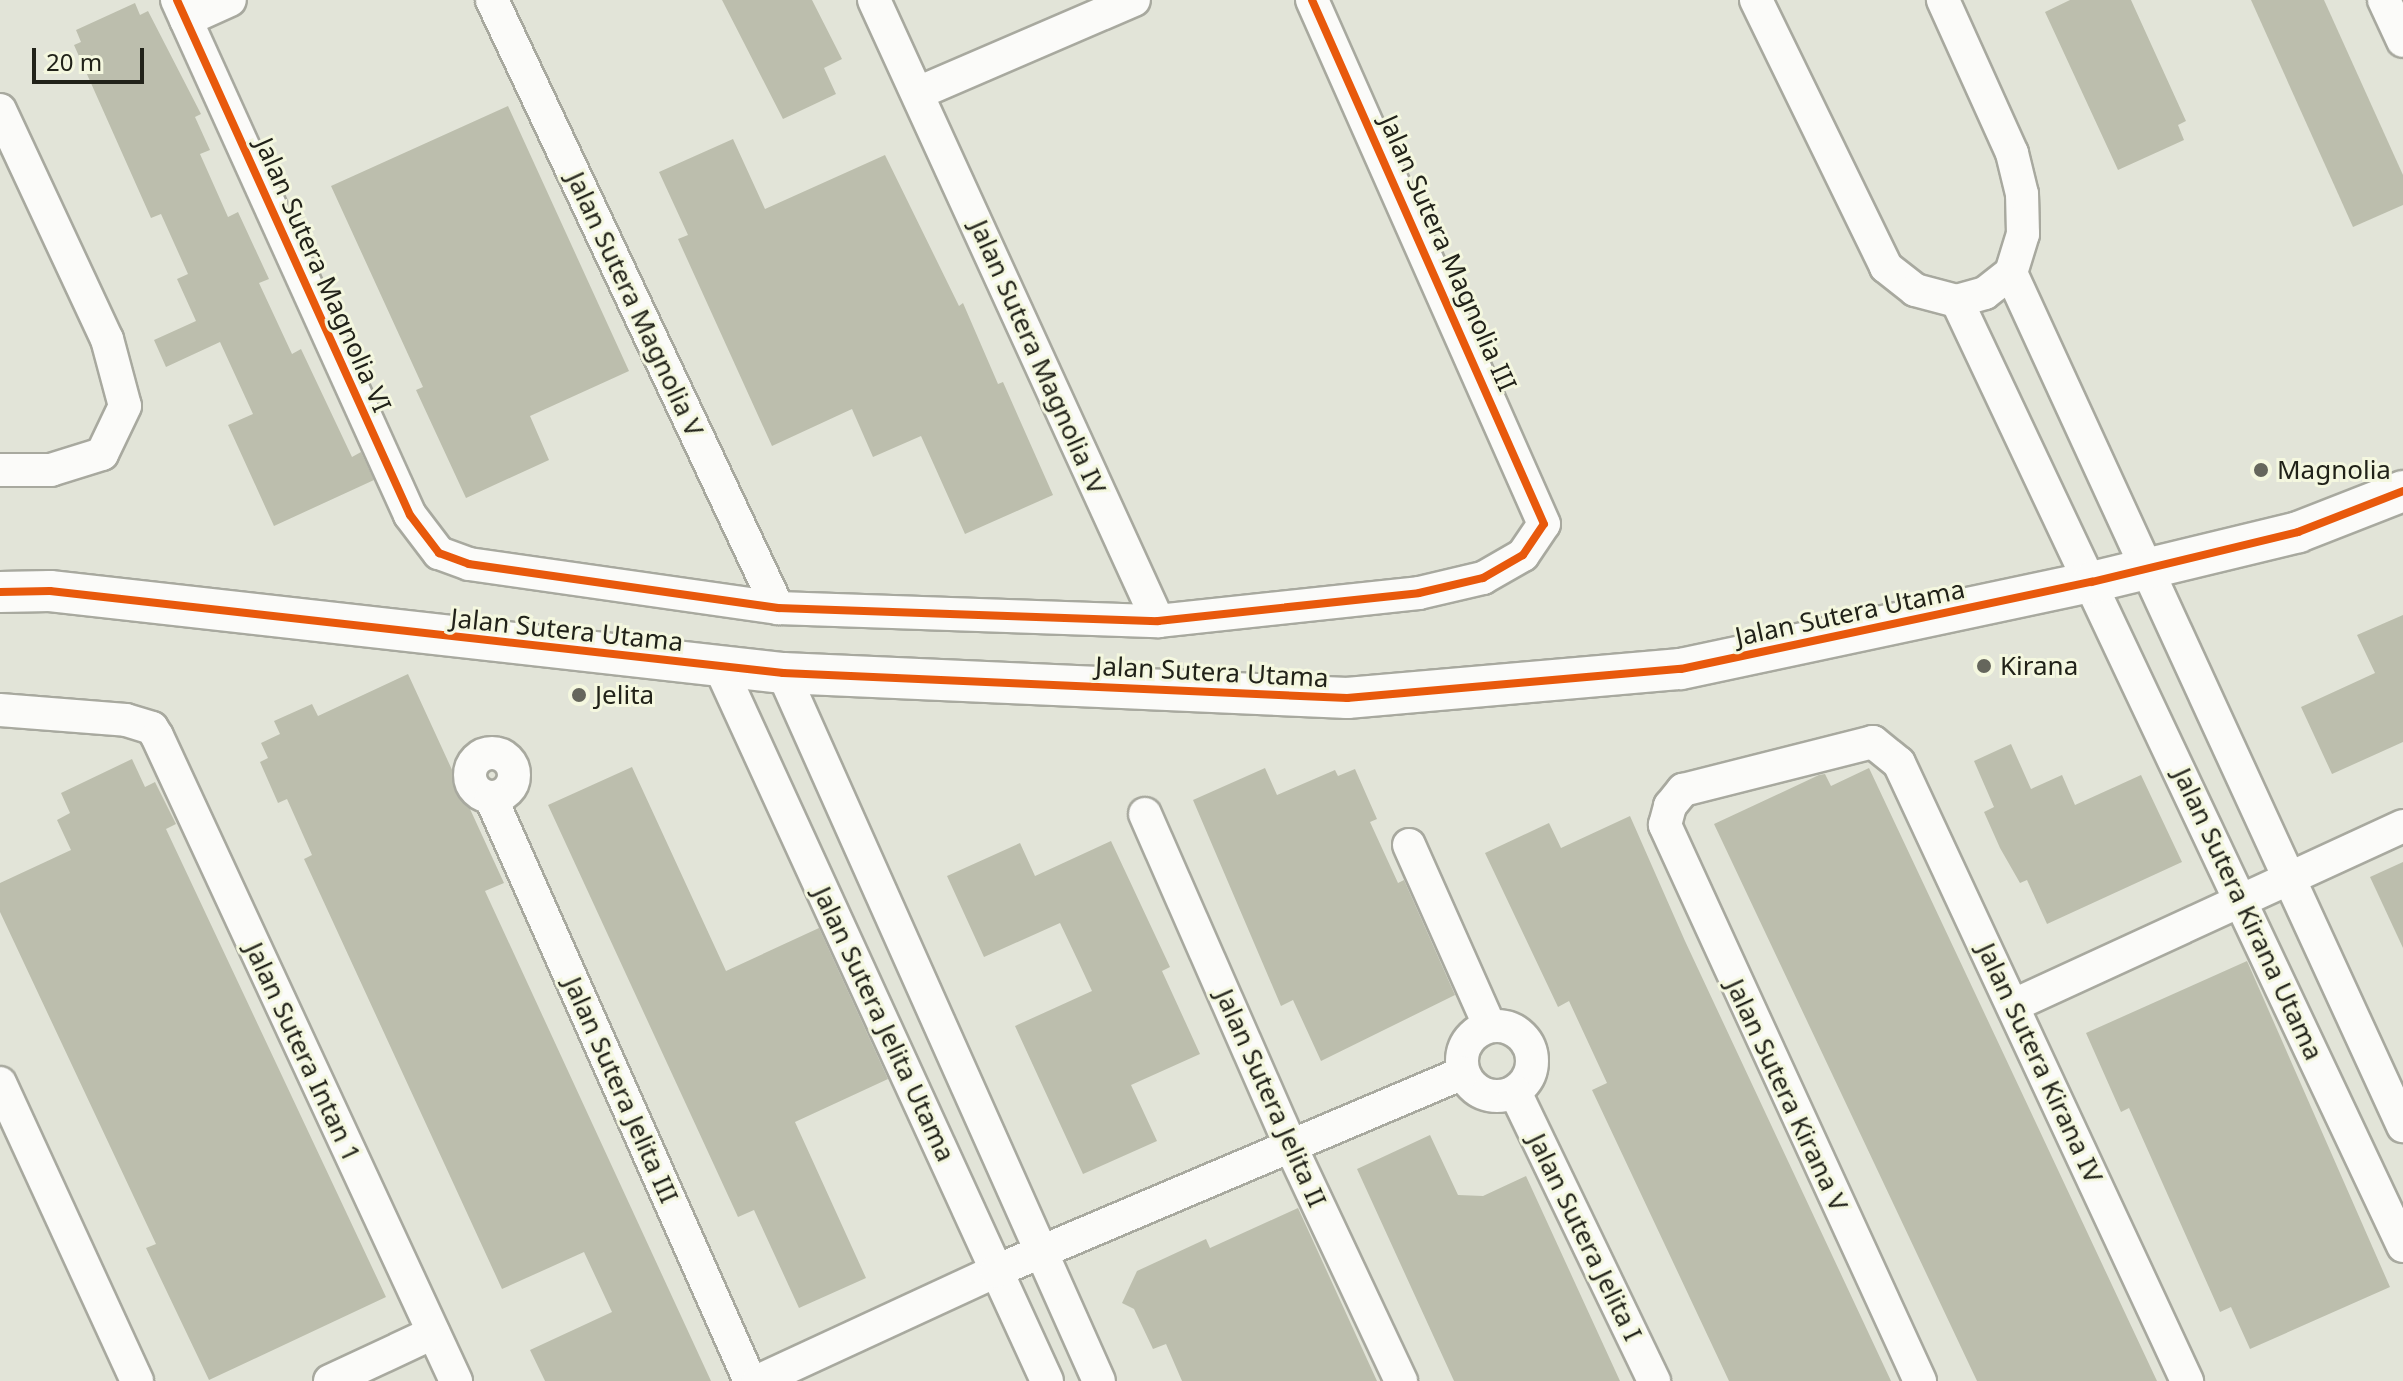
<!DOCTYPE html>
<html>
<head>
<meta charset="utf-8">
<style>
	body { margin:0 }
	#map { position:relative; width:2403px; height:1381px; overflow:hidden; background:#e2e4d8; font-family:"Noto Sans",sans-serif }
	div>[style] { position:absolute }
	.building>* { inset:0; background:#bcbead }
	.roads { filter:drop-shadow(2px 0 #a8a99f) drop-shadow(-2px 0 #a8a99f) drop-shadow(0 2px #a8a99f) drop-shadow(0 -2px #a8a99f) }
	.minor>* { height:32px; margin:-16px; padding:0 16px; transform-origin:16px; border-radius:16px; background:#fbfbf9 }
	.minor>.ring { margin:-16px; padding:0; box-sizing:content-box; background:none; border:32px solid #fbfbf9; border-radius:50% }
	.tertiary>* { height:40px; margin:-20px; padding:0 20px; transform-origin:20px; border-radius:20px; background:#fbfbf9 }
	.cycleway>* { height:8px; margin:-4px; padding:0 4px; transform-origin:4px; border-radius:4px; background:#e8590c }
	.dots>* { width:22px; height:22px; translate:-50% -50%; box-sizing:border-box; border:4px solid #f4f7df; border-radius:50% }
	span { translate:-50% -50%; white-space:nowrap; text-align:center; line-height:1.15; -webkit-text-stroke:6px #f4f7df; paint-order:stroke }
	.street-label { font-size:26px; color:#212219 }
	.poi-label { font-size:26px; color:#212219 }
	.left { translate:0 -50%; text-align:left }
	.scale { position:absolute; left:32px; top:48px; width:112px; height:36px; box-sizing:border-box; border:4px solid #212219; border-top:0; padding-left:10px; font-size:24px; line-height:28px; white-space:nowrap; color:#212219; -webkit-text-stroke:6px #f4f7df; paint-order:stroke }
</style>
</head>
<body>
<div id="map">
	<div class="building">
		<div style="clip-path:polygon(722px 0,812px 0,842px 59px,824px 68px,836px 94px,783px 119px)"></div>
		<div style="clip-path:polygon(2070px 0,2131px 0,2186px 121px,2178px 125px,2184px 140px,2118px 170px,2045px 12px)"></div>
		<div style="clip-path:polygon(2251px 0,2324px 0,2403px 175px,2403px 205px,2353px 227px)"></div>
		<div style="clip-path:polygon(135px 3px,140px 15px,148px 11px,201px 114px,195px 117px,210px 150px,200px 154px,228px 217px,238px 212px,269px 279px,259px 283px,292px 354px,301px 349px,352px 457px,361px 452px,374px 480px,274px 526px,228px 425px,253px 414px,220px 342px,166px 367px,154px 340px,196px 321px,177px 279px,188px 274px,161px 214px,151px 218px,74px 45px,81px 42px,76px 30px)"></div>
		<div style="clip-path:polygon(508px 106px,629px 371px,530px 416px,549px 460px,466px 498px,416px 390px,423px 387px,331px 186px)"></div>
		<div style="clip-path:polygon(733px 139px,765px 209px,885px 155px,959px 306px,963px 303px,998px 384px,1003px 382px,1053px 495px,965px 534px,921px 436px,873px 457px,852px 409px,772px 446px,678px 239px,688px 235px,659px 172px)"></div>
		<div style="clip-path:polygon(2403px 615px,2403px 742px,2332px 774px,2301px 707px,2375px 673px,2357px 635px)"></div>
		<div style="clip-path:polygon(408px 674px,504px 883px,485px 891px,711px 1381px,545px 1381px,530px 1350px,612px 1312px,584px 1252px,502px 1289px,304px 859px,312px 855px,287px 799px,278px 803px,260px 762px,268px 758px,261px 743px,280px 734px,274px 721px,312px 704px,318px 716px)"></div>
		<div style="clip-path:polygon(2011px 744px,2031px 789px,2062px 775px,2075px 805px,2141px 775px,2182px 862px,2047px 924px,2027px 880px,2020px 883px,2000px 848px,1984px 812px,1994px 807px,1974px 761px)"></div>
		<div style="clip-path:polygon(132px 759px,145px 787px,155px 782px,176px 824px,166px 829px,386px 1297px,209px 1380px,146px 1248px,156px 1244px,0 912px,0 883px,71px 850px,57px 820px,70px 813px,61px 793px)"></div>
		<div style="clip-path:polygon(632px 767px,726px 971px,819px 928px,888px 1079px,795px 1122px,866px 1278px,799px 1308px,754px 1210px,738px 1217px,548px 805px)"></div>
		<div style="clip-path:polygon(1265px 768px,1277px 795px,1335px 770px,1338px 776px,1355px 769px,1377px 819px,1370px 822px,1398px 883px,1404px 880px,1455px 995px,1321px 1061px,1293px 1000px,1281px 1006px,1193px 800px)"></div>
		<div style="clip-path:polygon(1869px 768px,1974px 991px,2157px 1381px,1977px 1381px,1714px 824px,1819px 775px,1825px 774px,1831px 786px)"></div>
		<div style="clip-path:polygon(1630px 816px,1685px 941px,1891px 1381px,1729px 1381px,1592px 1090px,1607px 1083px,1569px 1001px,1558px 1007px,1485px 853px,1549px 823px,1561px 848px)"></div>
		<div style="clip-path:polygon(1111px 841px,1170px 967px,1162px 971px,1200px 1054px,1131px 1085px,1157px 1141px,1083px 1174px,1015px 1026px,1092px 991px,1079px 963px,1060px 923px,984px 957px,947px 876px,1020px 843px,1035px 876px)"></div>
		<div style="clip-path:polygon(2403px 862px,2403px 948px,2370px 877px)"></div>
		<div style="clip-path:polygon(2247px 961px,2390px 1287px,2250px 1349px,2231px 1307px,2220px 1312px,2129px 1108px,2121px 1112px,2086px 1033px)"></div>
		<div style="clip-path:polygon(1430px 1135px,1458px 1195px,1483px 1196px,1526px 1176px,1620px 1381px,1454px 1381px,1357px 1169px)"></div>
		<div style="clip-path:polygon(1298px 1208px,1377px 1381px,1182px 1381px,1166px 1344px,1153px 1349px,1134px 1309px,1122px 1303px,1137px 1271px,1206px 1239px,1210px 1248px)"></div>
	</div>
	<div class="roads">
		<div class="minor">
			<div style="left:177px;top:0;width:565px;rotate:65.66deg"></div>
			<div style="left:410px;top:515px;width:48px;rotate:52.7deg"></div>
			<div style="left:439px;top:553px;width:32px;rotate:20deg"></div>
			<div style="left:469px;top:564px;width:312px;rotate:8.1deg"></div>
			<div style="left:778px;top:608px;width:380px;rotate:2deg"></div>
			<div style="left:1158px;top:621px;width:262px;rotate:-6.1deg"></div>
			<div style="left:1419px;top:593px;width:66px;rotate:-13.2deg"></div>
			<div style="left:1483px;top:578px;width:46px;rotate:-29.9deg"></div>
			<div style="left:1523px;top:555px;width:37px;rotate:-56deg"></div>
			<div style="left:1544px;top:524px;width:573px;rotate:-113.88deg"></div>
			<div style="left:492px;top:0;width:672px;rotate:64.81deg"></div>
			<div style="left:874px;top:0;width:683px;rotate:65.42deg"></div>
			<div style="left:1756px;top:0;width:297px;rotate:64deg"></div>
			<div style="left:1886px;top:267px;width:37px;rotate:38deg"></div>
			<div style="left:1915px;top:290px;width:43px;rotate:14.7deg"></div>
			<div style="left:1957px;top:301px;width:29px;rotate:-16deg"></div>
			<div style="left:1985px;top:293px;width:33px;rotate:-38deg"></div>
			<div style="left:2011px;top:273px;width:41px;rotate:-72.9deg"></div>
			<div style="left:2023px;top:234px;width:40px;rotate:-91.4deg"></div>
			<div style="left:2022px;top:194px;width:42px;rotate:-103.7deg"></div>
			<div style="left:2012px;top:153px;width:168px;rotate:-114.3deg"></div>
			<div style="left:2384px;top:0;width:45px;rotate:65.1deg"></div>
			<div style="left:186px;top:20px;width:48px;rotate:-24.4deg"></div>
			<div style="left:918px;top:93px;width:235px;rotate:-23.3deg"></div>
			<div style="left:0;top:110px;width:253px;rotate:65deg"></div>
			<div style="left:107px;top:339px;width:69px;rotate:75deg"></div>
			<div style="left:125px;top:406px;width:53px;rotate:115.6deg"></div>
			<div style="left:102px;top:454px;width:53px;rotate:162.6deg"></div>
			<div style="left:51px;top:470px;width:51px;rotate:180deg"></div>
			<div style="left:2011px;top:273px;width:939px;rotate:65.32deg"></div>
			<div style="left:1957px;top:301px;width:1045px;rotate:64.73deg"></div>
			<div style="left:720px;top:667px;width:785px;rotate:65.39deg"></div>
			<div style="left:783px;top:673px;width:775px;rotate:65.95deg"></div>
			<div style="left:0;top:710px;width:126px;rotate:4.5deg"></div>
			<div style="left:126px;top:720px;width:27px;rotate:17deg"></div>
			<div style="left:152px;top:728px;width:9px;rotate:58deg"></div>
			<div style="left:157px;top:736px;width:711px;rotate:65.13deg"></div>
			<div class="ring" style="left:470px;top:753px;width:12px;height:12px"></div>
			<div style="left:491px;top:798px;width:638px;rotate:66.05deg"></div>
			<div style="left:1145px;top:814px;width:361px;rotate:66.3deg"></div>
			<div style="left:1290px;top:1145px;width:261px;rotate:64.8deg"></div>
			<div style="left:1409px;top:845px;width:197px;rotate:66deg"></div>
			<div style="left:2014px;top:1005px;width:428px;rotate:-24.7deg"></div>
			<div class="ring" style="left:1462px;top:1026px;width:38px;height:38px"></div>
			<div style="left:0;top:1083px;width:328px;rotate:65.3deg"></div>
			<div style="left:1515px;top:1092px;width:321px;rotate:64.3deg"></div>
			<div style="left:330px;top:1381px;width:114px;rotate:-25deg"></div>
			<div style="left:758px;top:1381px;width:262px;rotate:-24.8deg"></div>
			<div style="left:996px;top:1271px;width:507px;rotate:-22.98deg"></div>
			<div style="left:1920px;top:1381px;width:612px;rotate:-114.64deg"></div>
			<div style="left:1665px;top:825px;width:20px;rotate:-75deg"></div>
			<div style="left:1670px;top:806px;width:21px;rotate:-51deg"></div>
			<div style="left:1683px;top:790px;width:196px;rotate:-14.2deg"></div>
			<div style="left:1873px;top:742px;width:33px;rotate:39deg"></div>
			<div style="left:1899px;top:763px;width:682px;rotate:65.01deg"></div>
		</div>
		<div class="tertiary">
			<div style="left:0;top:592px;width:50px;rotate:-1.1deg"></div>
			<div style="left:50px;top:591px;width:738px;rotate:6.38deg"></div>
			<div style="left:783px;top:673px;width:565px;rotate:2.54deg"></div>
			<div style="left:1347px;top:698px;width:335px;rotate:-5deg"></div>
			<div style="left:1681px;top:669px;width:420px;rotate:-12deg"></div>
			<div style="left:2092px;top:582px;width:212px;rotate:-13.6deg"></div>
			<div style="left:2298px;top:532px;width:113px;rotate:-21.3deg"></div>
		</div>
	</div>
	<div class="cycleway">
		<div style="left:177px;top:0;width:565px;rotate:65.66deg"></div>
		<div style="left:410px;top:515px;width:48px;rotate:52.7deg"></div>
		<div style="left:439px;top:553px;width:32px;rotate:20deg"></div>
		<div style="left:469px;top:564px;width:312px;rotate:8.1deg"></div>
		<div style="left:778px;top:608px;width:380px;rotate:2deg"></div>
		<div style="left:1158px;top:621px;width:262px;rotate:-6.1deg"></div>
		<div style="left:1419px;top:593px;width:66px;rotate:-13.2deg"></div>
		<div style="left:1483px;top:578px;width:46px;rotate:-29.9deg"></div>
		<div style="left:1523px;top:555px;width:37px;rotate:-56deg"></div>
		<div style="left:1544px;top:524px;width:573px;rotate:-113.88deg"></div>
		<div style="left:0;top:592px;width:50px;rotate:-1.1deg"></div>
		<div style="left:50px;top:591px;width:738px;rotate:6.38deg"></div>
		<div style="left:783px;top:673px;width:565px;rotate:2.54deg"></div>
		<div style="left:1347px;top:698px;width:335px;rotate:-5deg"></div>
		<div style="left:1681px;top:669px;width:420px;rotate:-12deg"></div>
		<div style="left:2092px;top:582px;width:212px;rotate:-13.6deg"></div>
		<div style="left:2298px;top:532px;width:113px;rotate:-21.3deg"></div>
	</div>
	<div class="dots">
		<div style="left:2261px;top:470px;background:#65665c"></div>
		<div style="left:1984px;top:666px;background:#65665c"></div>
		<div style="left:579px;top:695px;background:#65665c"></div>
	</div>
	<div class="street-label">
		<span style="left:1448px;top:253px;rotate:66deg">Jalan Sutera Magnolia III</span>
		<span style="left:323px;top:275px;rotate:66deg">Jalan Sutera Magnolia VI</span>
		<span style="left:635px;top:304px;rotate:65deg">Jalan Sutera Magnolia V</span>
		<span style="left:1038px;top:357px;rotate:66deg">Jalan Sutera Magnolia IV</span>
		<span style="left:1850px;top:613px;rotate:-12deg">Jalan Sutera Utama</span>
		<span style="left:567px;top:630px;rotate:6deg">Jalan Sutera Utama</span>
		<span style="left:1212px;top:672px;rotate:3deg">Jalan Sutera Utama</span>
		<span style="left:2248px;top:914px;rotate:65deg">Jalan Sutera Kirana Utama</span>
		<span style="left:884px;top:1024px;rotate:65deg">Jalan Sutera Jelita Utama</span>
		<span style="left:303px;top:1052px;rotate:65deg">Jalan Sutera Intan 1</span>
		<span style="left:2040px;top:1063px;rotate:65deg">Jalan Sutera Kirana IV</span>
		<span style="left:621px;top:1090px;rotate:66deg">Jalan Sutera Jelita III</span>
		<span style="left:1787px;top:1095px;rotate:65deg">Jalan Sutera Kirana V</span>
		<span style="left:1271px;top:1098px;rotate:66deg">Jalan Sutera Jelita II</span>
		<span style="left:1585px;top:1237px;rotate:64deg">Jalan Sutera Jelita I</span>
	</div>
	<div class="poi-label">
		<span class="left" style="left:2277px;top:470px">Magnolia</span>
		<span class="left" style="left:2000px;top:666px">Kirana</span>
		<span class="left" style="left:595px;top:695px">Jelita</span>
	</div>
	<div class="scale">20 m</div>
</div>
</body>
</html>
